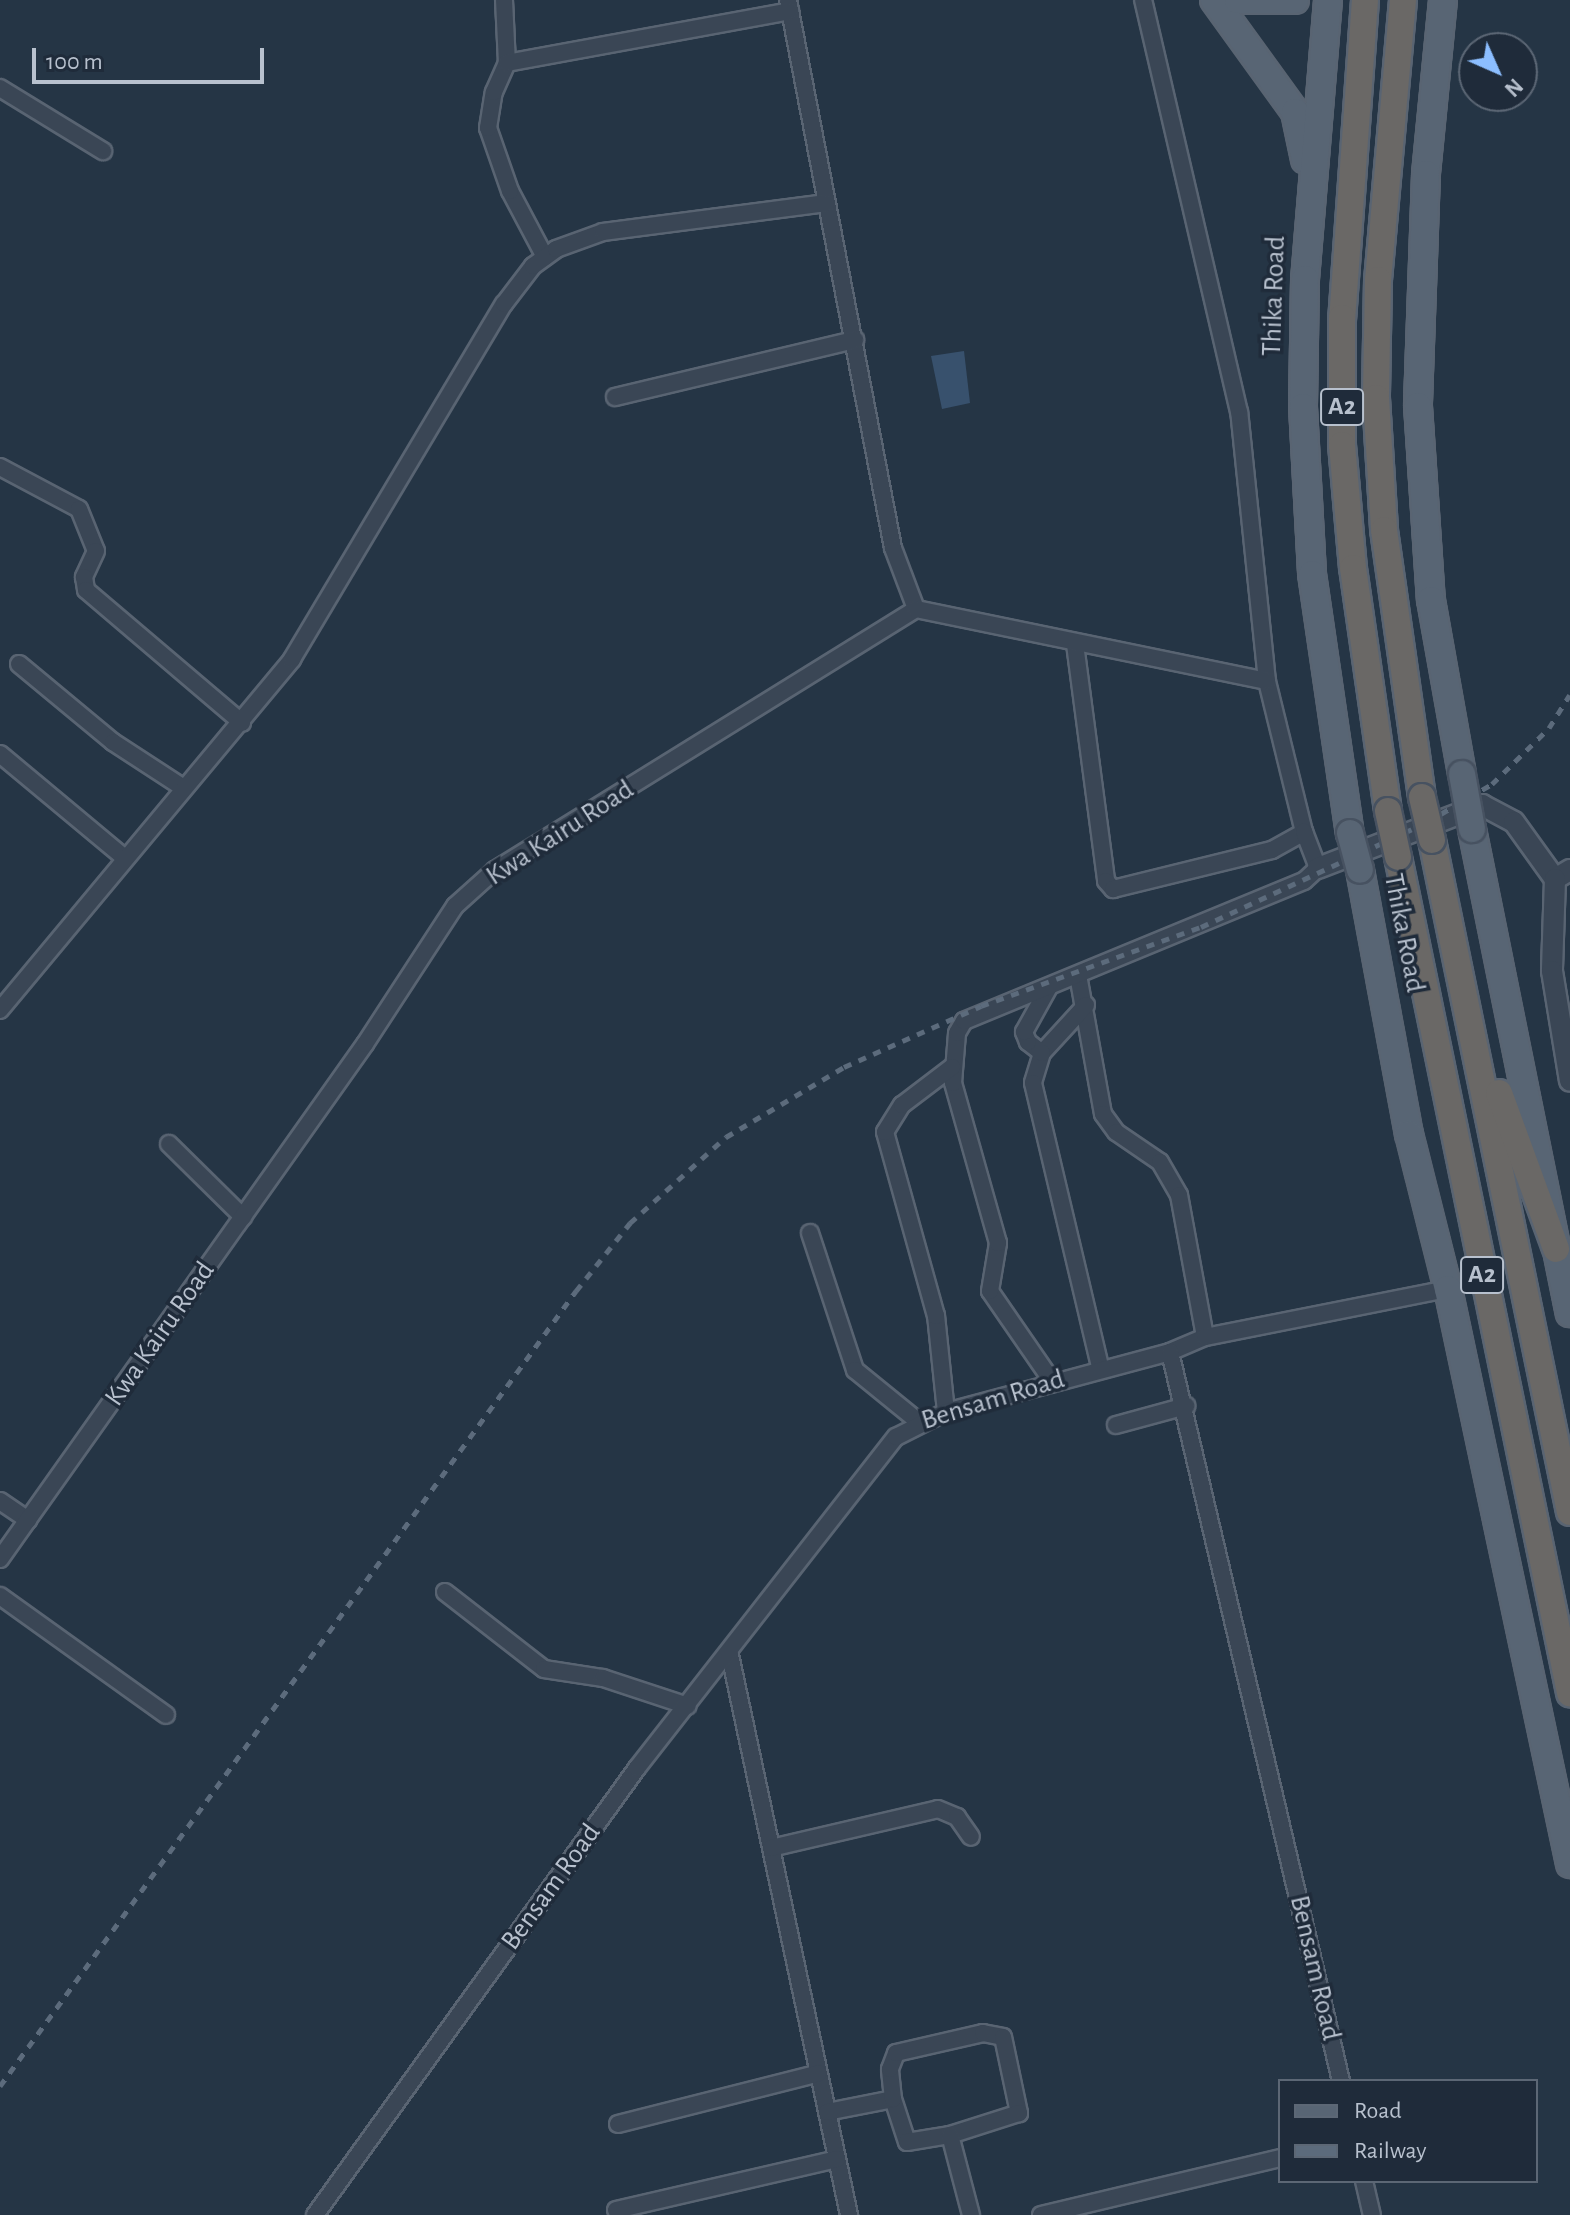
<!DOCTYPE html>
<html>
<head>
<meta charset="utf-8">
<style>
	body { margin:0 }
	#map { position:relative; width:1570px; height:2215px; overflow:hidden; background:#253545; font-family:"Alegreya Sans",sans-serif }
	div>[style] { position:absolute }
	.water>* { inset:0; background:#38516d }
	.roads { filter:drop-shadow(2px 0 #596472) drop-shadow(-2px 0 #596472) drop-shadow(0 2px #596472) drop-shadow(0 -2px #596472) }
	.minor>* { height:16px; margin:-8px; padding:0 8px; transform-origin:8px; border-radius:8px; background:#3a4655 }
	.tertiary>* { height:20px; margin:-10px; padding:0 10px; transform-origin:10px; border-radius:10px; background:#3a4655 }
	.primary>* { height:26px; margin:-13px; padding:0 13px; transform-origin:13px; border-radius:13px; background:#586574 }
	.trunk>* { height:26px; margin:-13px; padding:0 13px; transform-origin:13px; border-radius:13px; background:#6a6866 }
	.rail>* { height:5px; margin-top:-2.5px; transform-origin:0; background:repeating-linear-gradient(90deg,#5c6b7c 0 8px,transparent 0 16px) }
	.bridges { filter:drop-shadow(2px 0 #475261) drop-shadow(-2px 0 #475261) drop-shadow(0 2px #475261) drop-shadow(0 -2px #475261) }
	.primary-bridge>* { height:26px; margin:-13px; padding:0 13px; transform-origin:13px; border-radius:13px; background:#586574 }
	.trunk-bridge>* { height:26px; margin:-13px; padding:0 13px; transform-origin:13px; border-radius:13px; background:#6a6866 }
	span { translate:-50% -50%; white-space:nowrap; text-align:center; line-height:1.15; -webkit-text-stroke:7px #1f2b3a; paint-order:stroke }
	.shield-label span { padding:2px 6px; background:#1f2b3a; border:2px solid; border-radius:6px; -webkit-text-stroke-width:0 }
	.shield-label { font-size:26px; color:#b8c1ce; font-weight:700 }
	.street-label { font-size:28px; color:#b8c1ce }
	.legend { position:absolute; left:1278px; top:2079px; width:260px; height:104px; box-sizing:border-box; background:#1f2b3a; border:2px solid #5c6775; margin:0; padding:10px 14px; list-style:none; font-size:24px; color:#b8c1ce }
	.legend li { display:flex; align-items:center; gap:16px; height:40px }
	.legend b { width:40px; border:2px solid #5c6775 }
	.north { position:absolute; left:1458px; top:32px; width:80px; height:80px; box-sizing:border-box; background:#1f2b3a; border:2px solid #5c6775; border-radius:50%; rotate:135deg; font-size:22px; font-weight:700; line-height:32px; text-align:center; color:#b8c1ce }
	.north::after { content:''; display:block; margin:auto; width:28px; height:36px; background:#8cbeff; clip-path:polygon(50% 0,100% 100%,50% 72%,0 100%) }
	.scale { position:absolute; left:32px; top:48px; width:232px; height:36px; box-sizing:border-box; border:4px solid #b8c1ce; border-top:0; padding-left:10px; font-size:24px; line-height:28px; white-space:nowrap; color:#b8c1ce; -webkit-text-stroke:6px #1f2b3a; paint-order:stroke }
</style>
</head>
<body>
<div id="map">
	<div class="water">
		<div style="clip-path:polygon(964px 351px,970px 403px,942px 409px,931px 356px)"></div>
	</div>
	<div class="roads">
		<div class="minor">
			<div style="left:504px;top:0;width:63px;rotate:87.3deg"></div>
			<div style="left:788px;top:0;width:558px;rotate:79.15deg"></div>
			<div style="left:893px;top:548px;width:65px;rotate:69.3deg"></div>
			<div style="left:0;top:88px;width:121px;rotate:31.5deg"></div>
			<div style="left:545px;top:257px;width:75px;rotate:-117.9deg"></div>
			<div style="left:510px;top:191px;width:67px;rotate:-109.2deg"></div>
			<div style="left:488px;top:128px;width:36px;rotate:-81deg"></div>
			<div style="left:494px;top:92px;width:32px;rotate:-66deg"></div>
			<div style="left:507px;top:63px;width:288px;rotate:-10.4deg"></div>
			<div style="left:615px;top:397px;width:247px;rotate:-13.4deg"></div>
			<div style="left:0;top:467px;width:89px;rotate:28deg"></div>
			<div style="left:79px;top:509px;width:45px;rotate:68deg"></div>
			<div style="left:96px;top:551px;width:29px;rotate:115deg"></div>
			<div style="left:84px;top:577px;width:13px;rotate:81deg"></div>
			<div style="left:86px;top:590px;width:205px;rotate:40.4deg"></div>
			<div style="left:1075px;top:644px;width:239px;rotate:82.5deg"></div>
			<div style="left:1106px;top:881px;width:11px;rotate:49deg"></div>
			<div style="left:1113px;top:889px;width:164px;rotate:-13.8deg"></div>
			<div style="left:1272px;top:850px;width:37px;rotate:-29deg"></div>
			<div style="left:1304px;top:832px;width:155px;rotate:-103.8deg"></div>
			<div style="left:1267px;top:681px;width:270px;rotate:-95.9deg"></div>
			<div style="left:1239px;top:412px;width:423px;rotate:-103.1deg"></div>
			<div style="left:19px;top:664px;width:122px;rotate:39.7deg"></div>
			<div style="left:113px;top:742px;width:82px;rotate:33.1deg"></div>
			<div style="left:0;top:754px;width:163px;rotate:39.8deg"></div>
			<div style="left:1078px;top:975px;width:141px;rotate:79.8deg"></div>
			<div style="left:1103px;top:1114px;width:22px;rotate:54deg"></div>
			<div style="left:1116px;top:1132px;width:53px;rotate:34.3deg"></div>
			<div style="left:1160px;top:1162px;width:38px;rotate:60deg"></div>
			<div style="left:1179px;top:1195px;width:144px;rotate:79.6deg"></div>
			<div style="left:1205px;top:1337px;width:38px;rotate:157deg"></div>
			<div style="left:1086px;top:1005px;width:65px;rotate:132.5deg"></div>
			<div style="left:1042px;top:1053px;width:31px;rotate:107deg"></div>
			<div style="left:1033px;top:1083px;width:292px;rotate:76.7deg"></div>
			<div style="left:0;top:1010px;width:457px;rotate:-50.2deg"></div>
			<div style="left:292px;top:659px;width:413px;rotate:-59.2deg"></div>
			<div style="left:504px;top:304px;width:48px;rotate:-52.7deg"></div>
			<div style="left:533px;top:266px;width:29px;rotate:-36deg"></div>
			<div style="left:556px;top:249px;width:50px;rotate:-19.9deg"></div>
			<div style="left:603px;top:232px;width:225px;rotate:-7.4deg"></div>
			<div style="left:1042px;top:1053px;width:18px;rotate:-142deg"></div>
			<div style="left:1028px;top:1042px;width:11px;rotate:-112deg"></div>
			<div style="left:1024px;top:1032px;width:51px;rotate:-60.9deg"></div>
			<div style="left:169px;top:1144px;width:104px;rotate:44.6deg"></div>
			<div style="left:810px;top:1233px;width:144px;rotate:71.8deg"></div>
			<div style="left:855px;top:1370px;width:82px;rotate:39.1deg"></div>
			<div style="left:1205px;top:1337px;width:248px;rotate:-11.2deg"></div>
			<div style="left:1052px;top:1381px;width:109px;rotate:-124.6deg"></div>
			<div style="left:990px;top:1291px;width:49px;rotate:-80.5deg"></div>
			<div style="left:998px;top:1243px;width:166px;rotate:-105.7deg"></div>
			<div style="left:953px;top:1083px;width:50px;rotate:-85.4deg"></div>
			<div style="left:957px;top:1033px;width:14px;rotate:-60deg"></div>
			<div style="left:964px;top:1021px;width:368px;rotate:-22.4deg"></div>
			<div style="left:1304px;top:881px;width:19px;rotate:-43deg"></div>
			<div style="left:1318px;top:868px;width:39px;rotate:-111deg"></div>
			<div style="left:946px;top:1412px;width:97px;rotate:-95.9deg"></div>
			<div style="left:936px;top:1316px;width:191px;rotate:-105.5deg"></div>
			<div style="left:885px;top:1132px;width:32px;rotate:-58deg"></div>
			<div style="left:902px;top:1105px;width:63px;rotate:-37.2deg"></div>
			<div style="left:1116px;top:1425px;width:73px;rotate:-15.2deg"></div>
			<div style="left:0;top:1501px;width:34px;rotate:34deg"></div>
			<div style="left:0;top:1559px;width:631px;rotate:-54.67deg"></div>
			<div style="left:365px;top:1044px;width:165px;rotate:-56.9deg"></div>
			<div style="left:455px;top:906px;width:54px;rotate:-42deg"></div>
			<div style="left:495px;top:870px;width:495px;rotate:-31.8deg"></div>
			<div style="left:916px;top:609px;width:358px;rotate:11.6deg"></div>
			<div style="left:445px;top:1592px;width:125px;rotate:37.9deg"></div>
			<div style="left:544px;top:1669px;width:60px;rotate:8.7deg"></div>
			<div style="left:603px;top:1678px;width:89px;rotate:18.2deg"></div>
			<div style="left:0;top:1596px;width:204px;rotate:35.6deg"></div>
			<div style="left:730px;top:1655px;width:573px;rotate:78deg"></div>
			<div style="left:771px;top:1848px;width:171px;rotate:-13.1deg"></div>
			<div style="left:938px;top:1809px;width:21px;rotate:23deg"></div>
			<div style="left:957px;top:1817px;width:24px;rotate:55deg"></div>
			<div style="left:893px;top:2099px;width:45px;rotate:72deg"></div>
			<div style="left:907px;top:2142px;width:44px;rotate:-9.2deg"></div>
			<div style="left:827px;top:2112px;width:67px;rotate:-11.1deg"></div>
			<div style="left:893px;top:2099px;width:30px;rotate:-96deg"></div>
			<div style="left:890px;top:2069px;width:17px;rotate:-69deg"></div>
			<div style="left:896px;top:2053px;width:89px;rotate:-12.9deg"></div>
			<div style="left:983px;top:2033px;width:20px;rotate:11deg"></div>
			<div style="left:1003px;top:2037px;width:78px;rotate:78.1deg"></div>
			<div style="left:1019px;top:2113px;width:72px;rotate:162.3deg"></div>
			<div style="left:950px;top:2135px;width:83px;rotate:75.3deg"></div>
			<div style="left:618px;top:2124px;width:207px;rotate:-14.2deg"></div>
			<div style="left:1364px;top:2181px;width:35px;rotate:77deg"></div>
			<div style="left:616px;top:2210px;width:227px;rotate:-13deg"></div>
			<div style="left:315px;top:2215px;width:551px;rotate:-54.23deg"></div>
			<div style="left:637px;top:1768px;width:420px;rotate:-52deg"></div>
			<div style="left:896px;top:1437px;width:56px;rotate:-26.6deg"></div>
			<div style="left:946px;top:1412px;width:232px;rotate:-15deg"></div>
			<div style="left:1170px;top:1352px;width:749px;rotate:76.8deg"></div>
			<div style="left:1041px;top:2215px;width:246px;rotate:-13.4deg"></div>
		</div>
		<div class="tertiary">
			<div style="left:1318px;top:868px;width:176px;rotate:-21deg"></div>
			<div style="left:1482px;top:805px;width:36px;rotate:28deg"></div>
			<div style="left:1514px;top:822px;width:70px;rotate:54.3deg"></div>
			<div style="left:1570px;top:870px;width:17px;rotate:149deg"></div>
			<div style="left:1555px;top:879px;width:92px;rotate:91.9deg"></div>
			<div style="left:1552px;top:971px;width:111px;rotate:80.7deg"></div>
		</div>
		<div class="primary">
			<div style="left:1214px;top:0;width:138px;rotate:54.1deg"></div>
			<div style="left:1295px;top:112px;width:49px;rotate:78.2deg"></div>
			<div style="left:1238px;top:0;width:57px"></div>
			<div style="left:1328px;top:0;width:280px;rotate:94.7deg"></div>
			<div style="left:1305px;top:279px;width:128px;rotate:90.9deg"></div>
			<div style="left:1303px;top:407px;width:167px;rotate:86.9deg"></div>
			<div style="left:1312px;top:574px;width:262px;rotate:81.7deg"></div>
			<div style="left:1443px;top:0;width:175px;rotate:95.6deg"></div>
			<div style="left:1426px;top:174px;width:232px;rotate:92deg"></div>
			<div style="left:1418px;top:406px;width:194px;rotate:86.2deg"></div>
			<div style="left:1431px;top:600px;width:177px;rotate:79.9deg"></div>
			<div style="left:1472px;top:829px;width:494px;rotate:78.6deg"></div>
			<div style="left:1360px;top:870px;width:269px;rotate:79.5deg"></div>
			<div style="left:1409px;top:1134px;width:160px;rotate:75.9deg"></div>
			<div style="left:1448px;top:1289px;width:588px;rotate:78.02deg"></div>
		</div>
		<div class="trunk">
			<div style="left:1365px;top:0;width:319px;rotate:94.1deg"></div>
			<div style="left:1342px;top:318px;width:127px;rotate:90deg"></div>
			<div style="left:1342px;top:445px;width:123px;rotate:84.9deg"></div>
			<div style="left:1353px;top:568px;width:246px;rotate:81.8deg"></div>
			<div style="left:1403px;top:0;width:281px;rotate:95.1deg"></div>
			<div style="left:1378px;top:280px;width:118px;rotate:91deg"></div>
			<div style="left:1376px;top:398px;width:132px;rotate:86.5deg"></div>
			<div style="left:1384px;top:530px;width:270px;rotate:81.9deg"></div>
			<div style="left:1432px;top:840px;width:686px;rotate:78.4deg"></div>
			<div style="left:1398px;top:857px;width:854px;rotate:78.37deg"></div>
			<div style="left:1499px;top:1093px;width:166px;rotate:69.9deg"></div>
		</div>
	</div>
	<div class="rail">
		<div style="left:0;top:2086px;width:982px;rotate:-54.08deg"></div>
		<div style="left:576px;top:1291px;width:87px;rotate:-51.5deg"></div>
		<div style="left:630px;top:1223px;width:129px;rotate:-41.9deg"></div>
		<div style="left:726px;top:1137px;width:137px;rotate:-30.7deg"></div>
		<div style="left:844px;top:1067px;width:150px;rotate:-24deg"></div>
		<div style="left:981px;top:1006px;width:234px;rotate:-19.8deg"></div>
		<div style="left:1201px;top:927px;width:249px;rotate:-24.9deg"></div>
		<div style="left:1427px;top:822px;width:75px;rotate:-30.3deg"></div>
		<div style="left:1492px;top:784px;width:80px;rotate:-44.5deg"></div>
		<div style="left:1549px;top:728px;width:39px;rotate:-58deg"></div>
	</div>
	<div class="bridges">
		<div class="primary-bridge">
			<div style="left:1462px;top:774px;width:56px;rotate:79.7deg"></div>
			<div style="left:1350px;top:833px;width:38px;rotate:75deg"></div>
		</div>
		<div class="trunk-bridge">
			<div style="left:1422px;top:797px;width:44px;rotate:76.9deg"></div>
			<div style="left:1388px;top:811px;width:47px;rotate:77.7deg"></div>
		</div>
	</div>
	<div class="shield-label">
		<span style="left:1342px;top:407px">A2</span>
		<span style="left:1482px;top:1275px">A2</span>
	</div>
	<div class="street-label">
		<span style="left:1274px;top:296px;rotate:-88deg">Thika Road</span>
		<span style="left:560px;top:833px;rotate:-33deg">Kwa Kairu Road</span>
		<span style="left:1404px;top:933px;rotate:79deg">Thika Road</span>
		<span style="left:160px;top:1334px;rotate:-55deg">Kwa Kairu Road</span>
		<span style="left:993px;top:1400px;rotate:-17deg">Bensam Road</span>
		<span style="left:551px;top:1887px;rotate:-54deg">Bensam Road</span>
		<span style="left:1315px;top:1968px;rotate:77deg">Bensam Road</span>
	</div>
	<ul class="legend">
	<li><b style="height:10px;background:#586574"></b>Road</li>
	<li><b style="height:10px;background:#5c6b7c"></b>Railway</li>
	</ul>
	<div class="north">N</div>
	<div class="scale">100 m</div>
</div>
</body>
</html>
